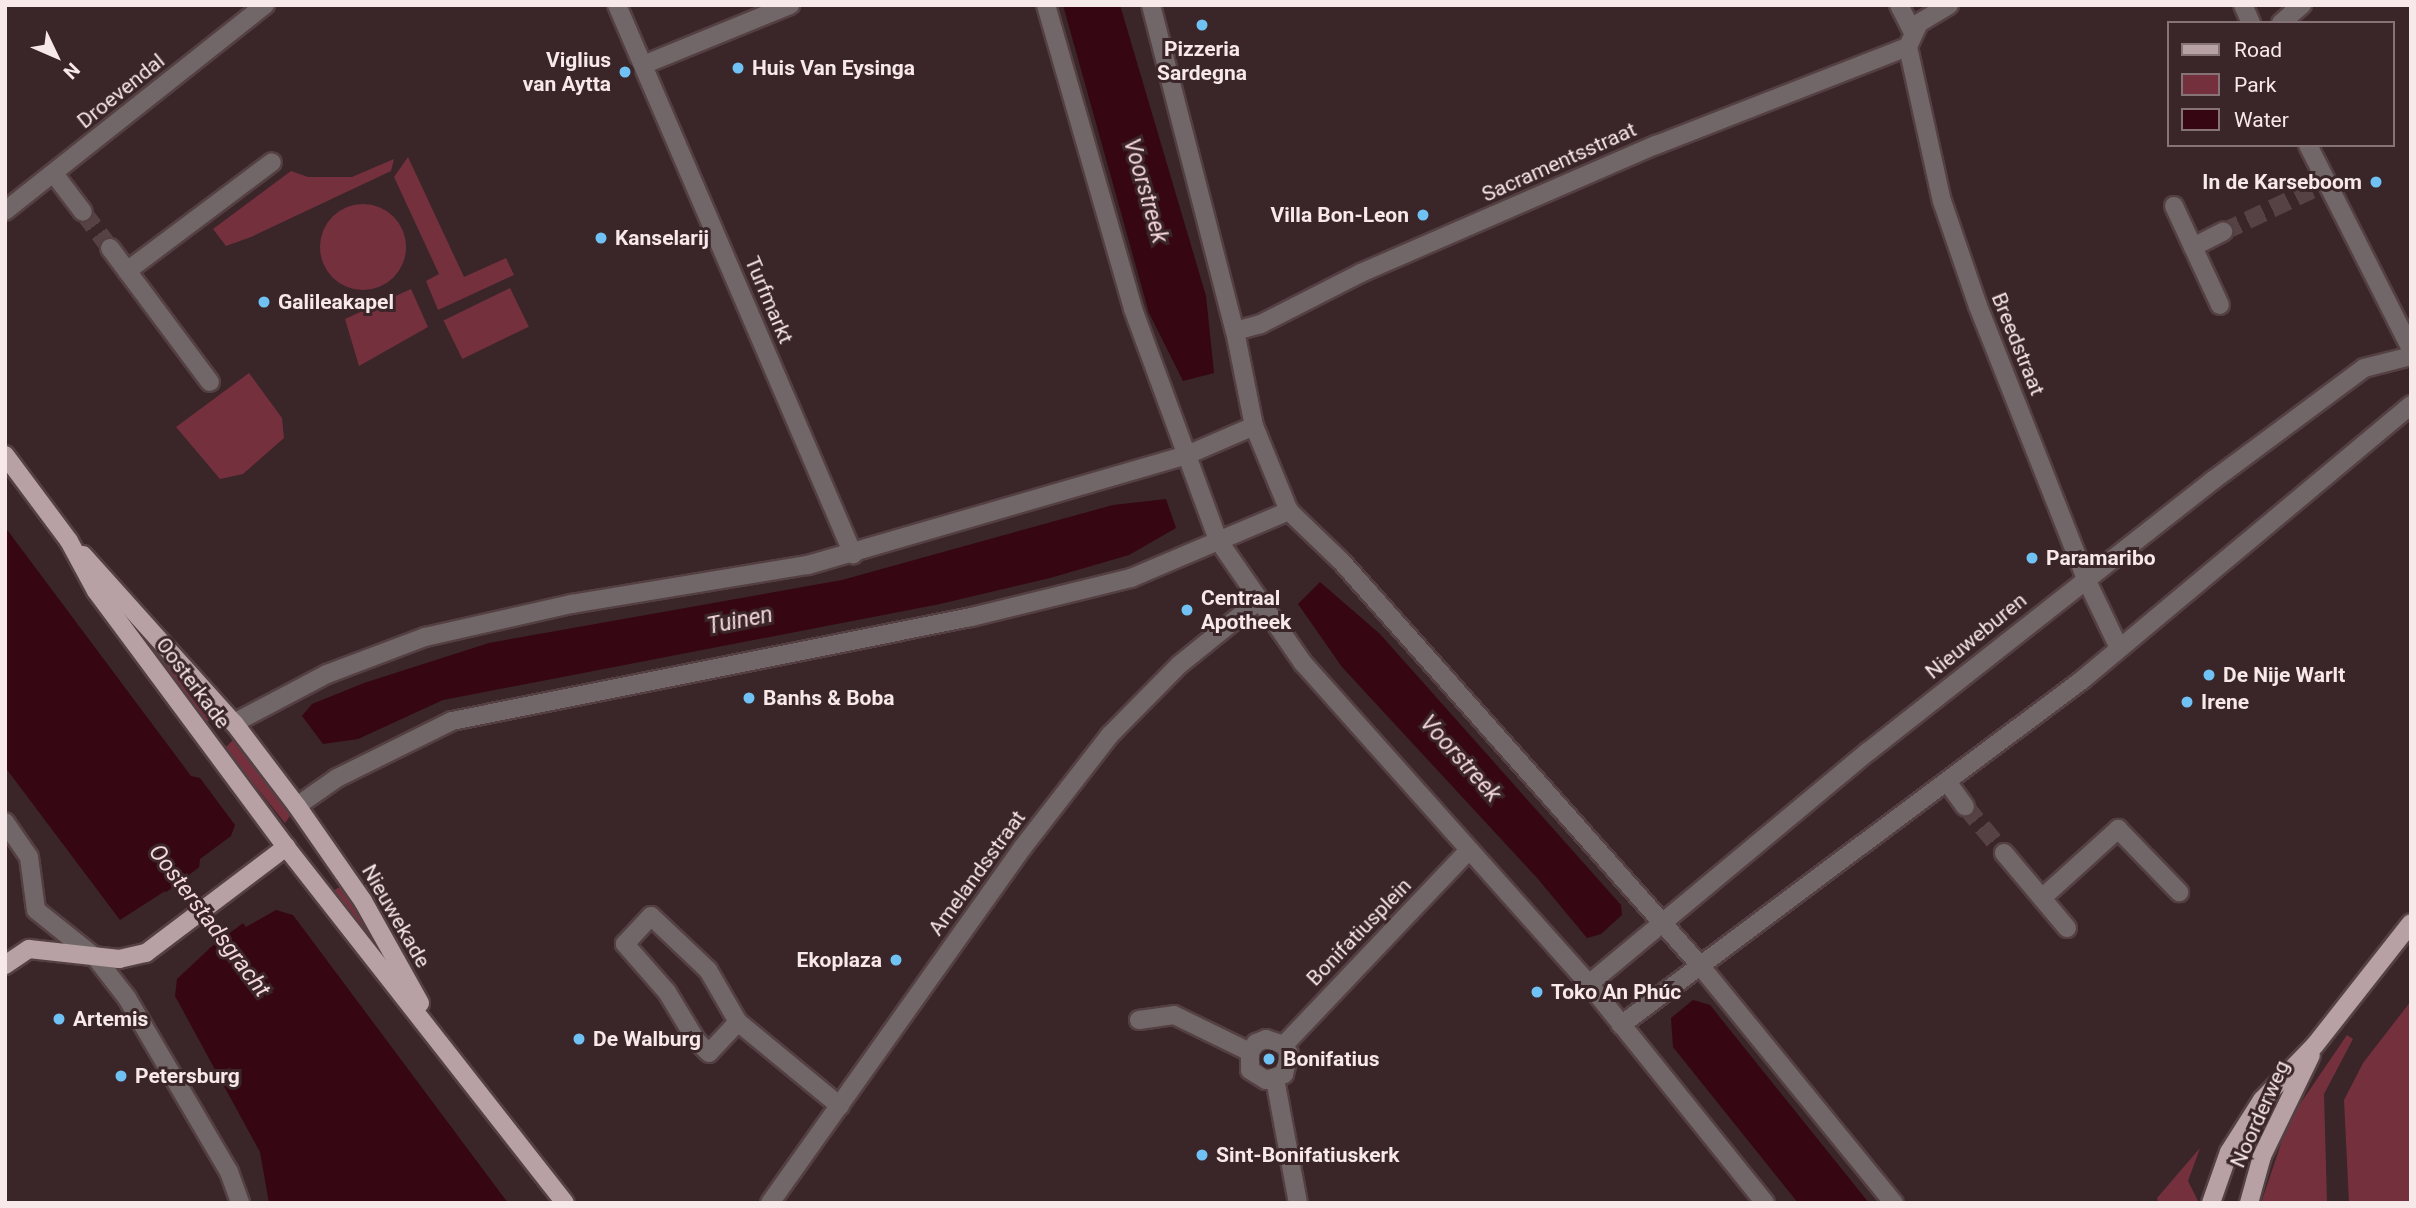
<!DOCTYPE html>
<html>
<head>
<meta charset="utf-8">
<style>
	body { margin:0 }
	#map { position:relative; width:2416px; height:1208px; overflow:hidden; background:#3a2528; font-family:Roboto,sans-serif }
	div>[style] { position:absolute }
	.green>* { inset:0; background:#75303e; transform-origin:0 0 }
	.round { border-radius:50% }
	.water>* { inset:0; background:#360613 }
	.pier>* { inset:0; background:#3a2528; transform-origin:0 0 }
	.minor-tunnel>* { height:18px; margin-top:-9px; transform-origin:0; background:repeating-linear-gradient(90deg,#564245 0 18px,transparent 0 27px) }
	.roads { filter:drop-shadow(2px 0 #544043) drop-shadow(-2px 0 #544043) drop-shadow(0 2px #544043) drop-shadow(0 -2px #544043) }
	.minor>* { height:18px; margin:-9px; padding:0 9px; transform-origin:9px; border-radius:9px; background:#726768 }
	.major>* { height:18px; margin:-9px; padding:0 9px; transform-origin:9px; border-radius:9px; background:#b8a1a4 }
	.dots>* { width:19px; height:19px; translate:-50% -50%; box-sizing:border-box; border:4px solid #3a2528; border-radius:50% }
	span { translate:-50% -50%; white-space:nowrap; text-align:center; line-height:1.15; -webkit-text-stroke:6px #3a2528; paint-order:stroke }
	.poi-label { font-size:21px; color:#f7e8ea; font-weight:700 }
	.right { translate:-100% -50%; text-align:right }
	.left { translate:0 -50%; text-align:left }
	.street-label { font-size:21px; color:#f7e8ea }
	.water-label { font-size:23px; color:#f3d7da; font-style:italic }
	.frame { position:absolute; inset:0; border:7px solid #f7e8ea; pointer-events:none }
	.legend { position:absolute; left:2167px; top:21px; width:228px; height:126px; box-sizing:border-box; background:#3a2528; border:2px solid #867376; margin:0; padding:9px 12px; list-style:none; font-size:21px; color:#f7e8ea }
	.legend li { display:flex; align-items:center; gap:14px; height:35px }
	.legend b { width:35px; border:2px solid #867376 }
	.north { position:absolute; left:21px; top:21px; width:70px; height:70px; -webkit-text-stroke:5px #3a2528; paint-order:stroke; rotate:134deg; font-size:19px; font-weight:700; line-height:28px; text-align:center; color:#f7e8ea }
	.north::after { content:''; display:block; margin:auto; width:24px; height:32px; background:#f7e8ea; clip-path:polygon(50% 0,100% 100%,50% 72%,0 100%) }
</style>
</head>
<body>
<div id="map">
	<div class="green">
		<div style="clip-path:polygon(408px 157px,464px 277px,506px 258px,514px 275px,438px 310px,426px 281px,439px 274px,394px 177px)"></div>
		<div style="clip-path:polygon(394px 159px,391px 171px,251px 237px,226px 246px,213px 229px,291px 171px,308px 177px,352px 177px)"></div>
		<div class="round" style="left:320px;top:204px;width:86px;height:86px"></div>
		<div style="left:510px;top:288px;width:43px;height:74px;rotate:64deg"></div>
		<div style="clip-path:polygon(411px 289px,428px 327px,359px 366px,345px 319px)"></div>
		<div style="clip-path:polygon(249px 373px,282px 418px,284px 438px,243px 474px,220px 479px,176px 427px)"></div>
		<div style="clip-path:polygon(144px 631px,216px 715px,215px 718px,205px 722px,141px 636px)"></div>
		<div style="clip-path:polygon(235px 738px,292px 813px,285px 823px,225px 748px)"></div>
		<div style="clip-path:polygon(343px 885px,382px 951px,380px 952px,333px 891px)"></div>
		<div style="clip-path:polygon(2411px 1001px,2411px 1203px,2349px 1203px,2344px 1100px,2363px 1063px)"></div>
		<div style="clip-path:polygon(2347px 1035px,2353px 1039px,2324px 1094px,2327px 1203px,2261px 1203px,2289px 1120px)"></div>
		<div style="clip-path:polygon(2200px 1148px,2188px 1181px,2199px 1203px,2158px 1202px,2157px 1198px)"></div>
	</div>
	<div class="water">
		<div style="clip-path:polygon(1063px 5px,1120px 5px,1206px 296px,1214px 373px,1183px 381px,1149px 313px)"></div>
		<div style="clip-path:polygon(1166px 499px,1176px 528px,1129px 555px,1050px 578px,940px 604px,443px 700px,358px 739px,323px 744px,302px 716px,312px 704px,364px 683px,489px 643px,842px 580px,1113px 505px)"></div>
		<div style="clip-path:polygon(5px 527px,191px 776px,200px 778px,235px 825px,231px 836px,200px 859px,199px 868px,246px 927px,276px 910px,293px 915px,508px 1203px,269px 1203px,260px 1152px,175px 996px,177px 979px,209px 949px,165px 891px,120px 920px,5px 767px)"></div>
		<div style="clip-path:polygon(1320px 582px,1380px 634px,1621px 905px,1622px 915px,1601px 934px,1587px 938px,1538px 879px,1342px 667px,1298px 604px)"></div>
		<div style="clip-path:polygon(1693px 1000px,1710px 1005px,1869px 1203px,1798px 1203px,1673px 1047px,1671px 1018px)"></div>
	</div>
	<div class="pier">
		<div style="left:202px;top:865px;width:71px;height:48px;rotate:53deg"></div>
	</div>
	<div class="minor-tunnel">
		<div style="left:83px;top:212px;width:45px;rotate:53.1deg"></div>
		<div style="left:2223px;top:232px;width:98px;rotate:-25.5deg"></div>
		<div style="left:1965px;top:806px;width:61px;rotate:50.3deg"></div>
	</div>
	<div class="roads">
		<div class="minor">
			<div style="left:617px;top:5px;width:598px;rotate:66.74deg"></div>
			<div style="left:1046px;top:5px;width:316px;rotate:74deg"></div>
			<div style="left:1133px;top:309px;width:246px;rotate:69.8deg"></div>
			<div style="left:1218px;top:540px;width:150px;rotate:55.4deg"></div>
			<div style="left:1303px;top:663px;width:430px;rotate:48.3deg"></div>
			<div style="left:1589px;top:984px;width:281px;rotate:51.2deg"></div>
			<div style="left:1151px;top:5px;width:337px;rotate:75.6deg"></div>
			<div style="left:1235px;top:331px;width:97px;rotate:78.7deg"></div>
			<div style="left:1254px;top:426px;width:92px;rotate:67.6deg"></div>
			<div style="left:1289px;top:511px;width:72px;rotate:43.9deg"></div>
			<div style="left:1341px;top:561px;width:538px;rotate:48.39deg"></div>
			<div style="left:1698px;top:963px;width:310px;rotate:50.8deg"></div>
			<div style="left:1899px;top:5px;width:29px;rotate:63deg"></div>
			<div style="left:1949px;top:5px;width:35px;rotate:149deg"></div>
			<div style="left:1919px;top:23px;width:26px;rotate:115deg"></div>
			<div style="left:1908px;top:47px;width:158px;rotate:77.6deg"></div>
			<div style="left:1942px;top:201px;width:111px;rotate:71.1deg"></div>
			<div style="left:1978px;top:306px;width:294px;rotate:68.4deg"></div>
			<div style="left:2086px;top:579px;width:76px;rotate:64.4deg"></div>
			<div style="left:2243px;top:5px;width:20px;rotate:66deg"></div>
			<div style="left:2281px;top:23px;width:28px;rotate:-41deg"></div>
			<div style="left:643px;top:65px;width:159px;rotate:-22.2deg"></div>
			<div style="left:2308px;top:145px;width:229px;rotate:63.2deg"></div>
			<div style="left:55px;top:175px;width:46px;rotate:52.9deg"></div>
			<div style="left:2174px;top:206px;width:109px;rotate:65.1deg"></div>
			<div style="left:5px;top:211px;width:332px;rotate:-38.4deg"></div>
			<div style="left:2193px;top:247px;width:34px;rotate:-27deg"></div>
			<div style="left:110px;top:248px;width:167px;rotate:53.3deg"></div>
			<div style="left:127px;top:271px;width:181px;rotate:-36.9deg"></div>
			<div style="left:1235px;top:331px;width:27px;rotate:-15deg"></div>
			<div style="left:1261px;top:324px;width:112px;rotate:-27deg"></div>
			<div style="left:1361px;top:273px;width:322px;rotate:-23.5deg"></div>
			<div style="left:1656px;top:145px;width:270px;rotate:-21.3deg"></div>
			<div style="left:234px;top:723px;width:105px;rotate:-27.8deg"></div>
			<div style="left:327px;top:674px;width:105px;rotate:-20.7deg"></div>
			<div style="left:425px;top:637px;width:151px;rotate:-12.7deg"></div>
			<div style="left:572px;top:604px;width:239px;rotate:-9.4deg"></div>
			<div style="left:808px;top:565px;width:395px;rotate:-16.2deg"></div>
			<div style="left:1187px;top:455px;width:73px;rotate:-23.4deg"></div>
			<div style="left:1948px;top:783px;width:29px;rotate:54deg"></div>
			<div style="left:297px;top:806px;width:49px;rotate:-35deg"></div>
			<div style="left:337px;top:778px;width:128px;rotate:-26.4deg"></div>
			<div style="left:452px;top:721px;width:529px;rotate:-11.33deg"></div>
			<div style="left:971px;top:617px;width:165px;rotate:-13.7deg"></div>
			<div style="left:1131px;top:578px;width:172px;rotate:-23deg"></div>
			<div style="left:5px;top:822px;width:42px;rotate:55.6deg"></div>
			<div style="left:29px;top:857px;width:53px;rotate:82.5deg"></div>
			<div style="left:36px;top:910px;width:77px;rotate:38.7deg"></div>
			<div style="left:96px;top:958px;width:51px;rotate:52.2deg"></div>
			<div style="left:127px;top:998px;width:202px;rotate:59.6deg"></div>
			<div style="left:229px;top:1172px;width:33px;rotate:70deg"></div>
			<div style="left:2004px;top:853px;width:98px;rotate:50deg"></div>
			<div style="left:2042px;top:898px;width:103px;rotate:-42.2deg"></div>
			<div style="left:2118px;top:829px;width:88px;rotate:45.9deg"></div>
			<div style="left:1589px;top:984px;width:364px;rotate:-39.8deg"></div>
			<div style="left:1869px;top:751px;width:437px;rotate:-38.2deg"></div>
			<div style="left:2212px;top:481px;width:189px;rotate:-36.6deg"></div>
			<div style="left:2364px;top:368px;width:49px;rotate:-14.3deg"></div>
			<div style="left:1139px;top:1020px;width:35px;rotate:-8deg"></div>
			<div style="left:1174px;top:1015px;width:85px;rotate:26deg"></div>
			<div style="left:738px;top:1022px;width:42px;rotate:133.1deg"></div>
			<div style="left:709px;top:1053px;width:18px;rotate:-135deg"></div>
			<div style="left:696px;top:1040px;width:56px;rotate:-121.1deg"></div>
			<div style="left:667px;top:992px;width:64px;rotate:-131.2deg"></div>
			<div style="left:625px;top:944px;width:38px;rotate:-47deg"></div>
			<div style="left:651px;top:916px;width:79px;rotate:43.5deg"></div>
			<div style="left:708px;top:970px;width:60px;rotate:60deg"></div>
			<div style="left:738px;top:1022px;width:132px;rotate:39.5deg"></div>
			<div style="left:1621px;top:1025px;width:576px;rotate:-36.81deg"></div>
			<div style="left:2082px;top:680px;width:429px;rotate:-39.9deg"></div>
			<div style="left:1284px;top:1045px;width:19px;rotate:-162deg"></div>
			<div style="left:1266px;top:1039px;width:11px;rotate:158deg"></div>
			<div style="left:1256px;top:1043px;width:11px;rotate:124deg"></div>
			<div style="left:1250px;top:1052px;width:18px;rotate:90deg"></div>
			<div style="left:1250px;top:1070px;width:19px;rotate:32deg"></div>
			<div style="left:1266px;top:1080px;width:19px;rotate:-18deg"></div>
			<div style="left:1284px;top:1074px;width:21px;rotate:-76deg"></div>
			<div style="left:1289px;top:1054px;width:10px;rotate:-119deg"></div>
			<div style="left:1284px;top:1045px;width:267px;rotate:-46.5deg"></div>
			<div style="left:1275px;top:1079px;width:126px;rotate:79.5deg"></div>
			<div style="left:770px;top:1203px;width:437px;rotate:-54.6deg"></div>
			<div style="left:1023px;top:847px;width:142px;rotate:-52.2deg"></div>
			<div style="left:1110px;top:735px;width:98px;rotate:-45.4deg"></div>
			<div style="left:1179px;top:665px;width:100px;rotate:-38.9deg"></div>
		</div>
		<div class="major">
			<div style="left:5px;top:455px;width:107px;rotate:53.3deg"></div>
			<div style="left:69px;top:541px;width:57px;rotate:61.6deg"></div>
			<div style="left:96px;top:591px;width:319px;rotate:53.4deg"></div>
			<div style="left:286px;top:847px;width:452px;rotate:51.9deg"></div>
			<div style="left:83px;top:555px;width:226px;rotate:48.1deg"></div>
			<div style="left:234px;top:723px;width:104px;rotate:52.8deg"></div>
			<div style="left:297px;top:806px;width:116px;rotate:55.2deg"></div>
			<div style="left:363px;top:901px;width:117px;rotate:60.8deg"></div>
			<div style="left:5px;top:965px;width:29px;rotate:-34deg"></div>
			<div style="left:29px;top:949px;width:91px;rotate:6.3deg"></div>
			<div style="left:119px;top:959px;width:28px;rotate:-13deg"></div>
			<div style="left:146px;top:953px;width:176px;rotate:-37.1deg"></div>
			<div style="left:2211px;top:1203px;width:54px;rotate:-70.6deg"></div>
			<div style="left:2229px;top:1152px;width:62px;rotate:-57.6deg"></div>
			<div style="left:2262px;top:1100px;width:76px;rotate:-46.1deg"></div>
			<div style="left:2315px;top:1045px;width:155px;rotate:-51.8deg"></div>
			<div style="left:2249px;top:1203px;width:49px;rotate:-74.5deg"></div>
			<div style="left:2262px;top:1156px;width:112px;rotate:-64.1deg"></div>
		</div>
	</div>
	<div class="dots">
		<div style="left:1202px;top:25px;background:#70c1f4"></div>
		<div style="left:738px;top:68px;background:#70c1f4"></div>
		<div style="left:625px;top:72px;background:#70c1f4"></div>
		<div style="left:2376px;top:182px;background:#70c1f4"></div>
		<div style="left:1423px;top:215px;background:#70c1f4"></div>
		<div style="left:601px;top:238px;background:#70c1f4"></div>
		<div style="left:264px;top:302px;background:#70c1f4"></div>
		<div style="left:2032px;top:558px;background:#70c1f4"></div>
		<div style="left:1187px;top:610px;background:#70c1f4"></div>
		<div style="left:2209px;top:675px;background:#70c1f4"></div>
		<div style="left:749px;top:698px;background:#70c1f4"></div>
		<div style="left:2187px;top:702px;background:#70c1f4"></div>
		<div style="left:896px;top:960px;background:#70c1f4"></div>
		<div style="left:1537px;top:992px;background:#70c1f4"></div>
		<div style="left:59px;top:1019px;background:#70c1f4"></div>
		<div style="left:579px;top:1039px;background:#70c1f4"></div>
		<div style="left:1269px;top:1059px;background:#70c1f4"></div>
		<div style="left:121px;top:1076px;background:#70c1f4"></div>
		<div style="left:1202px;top:1155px;background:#70c1f4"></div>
	</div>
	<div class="poi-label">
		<span style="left:1202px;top:61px">Pizzeria<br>Sardegna</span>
		<span class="right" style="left:611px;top:72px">Viglius<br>van Aytta</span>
		<span class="left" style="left:752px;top:68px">Huis Van Eysinga</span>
		<span class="right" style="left:2362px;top:182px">In de Karseboom</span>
		<span class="right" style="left:1409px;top:215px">Villa Bon-Leon</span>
		<span class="left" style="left:615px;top:238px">Kanselarij</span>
		<span class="left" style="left:278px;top:302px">Galileakapel</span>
		<span class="left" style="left:2046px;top:558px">Paramaribo</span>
		<span class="left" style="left:1201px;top:610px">Centraal<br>Apotheek</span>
		<span class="left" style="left:2223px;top:675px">De Nije Warlt</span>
		<span class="left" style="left:763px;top:698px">Banhs &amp; Boba</span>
		<span class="left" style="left:2201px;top:702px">Irene</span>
		<span class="right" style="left:882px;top:960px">Ekoplaza</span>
		<span class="left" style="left:1551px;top:992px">Toko An Phúc</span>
		<span class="left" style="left:73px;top:1019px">Artemis</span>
		<span class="left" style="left:593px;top:1039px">De Walburg</span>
		<span class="left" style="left:1283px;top:1059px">Bonifatius</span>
		<span class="left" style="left:135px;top:1076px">Petersburg</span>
		<span class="left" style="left:1216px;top:1155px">Sint-Bonifatiuskerk</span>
	</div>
	<div class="street-label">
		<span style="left:121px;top:91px;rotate:-39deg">Droevendal</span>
		<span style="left:1559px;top:162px;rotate:-24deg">Sacramentsstraat</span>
		<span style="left:769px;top:300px;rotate:67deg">Turfmarkt</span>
		<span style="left:2018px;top:344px;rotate:68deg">Breedstraat</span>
		<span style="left:1976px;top:636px;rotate:-39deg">Nieuweburen</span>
		<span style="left:193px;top:683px;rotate:53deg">Oosterkade</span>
		<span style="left:977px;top:873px;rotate:-54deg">Amelandsstraat</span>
		<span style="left:396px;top:916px;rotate:60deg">Nieuwekade</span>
		<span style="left:1359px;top:932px;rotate:-46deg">Bonifatiusplein</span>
		<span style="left:2260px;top:1114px;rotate:-66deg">Noorderweg</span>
	</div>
	<div class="water-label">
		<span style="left:1145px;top:191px;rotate:74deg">Voorstreek</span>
		<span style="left:740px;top:621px;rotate:-11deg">Tuinen</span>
		<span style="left:1460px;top:759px;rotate:48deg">Voorstreek</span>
		<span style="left:209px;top:921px;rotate:53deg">Oosterstadsgracht</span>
	</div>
	<div class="frame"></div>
	<ul class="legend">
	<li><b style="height:9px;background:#b8a1a4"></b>Road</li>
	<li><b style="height:19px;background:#75303e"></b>Park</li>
	<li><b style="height:19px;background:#360613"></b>Water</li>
	</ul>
	<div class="north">N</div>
</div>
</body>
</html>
